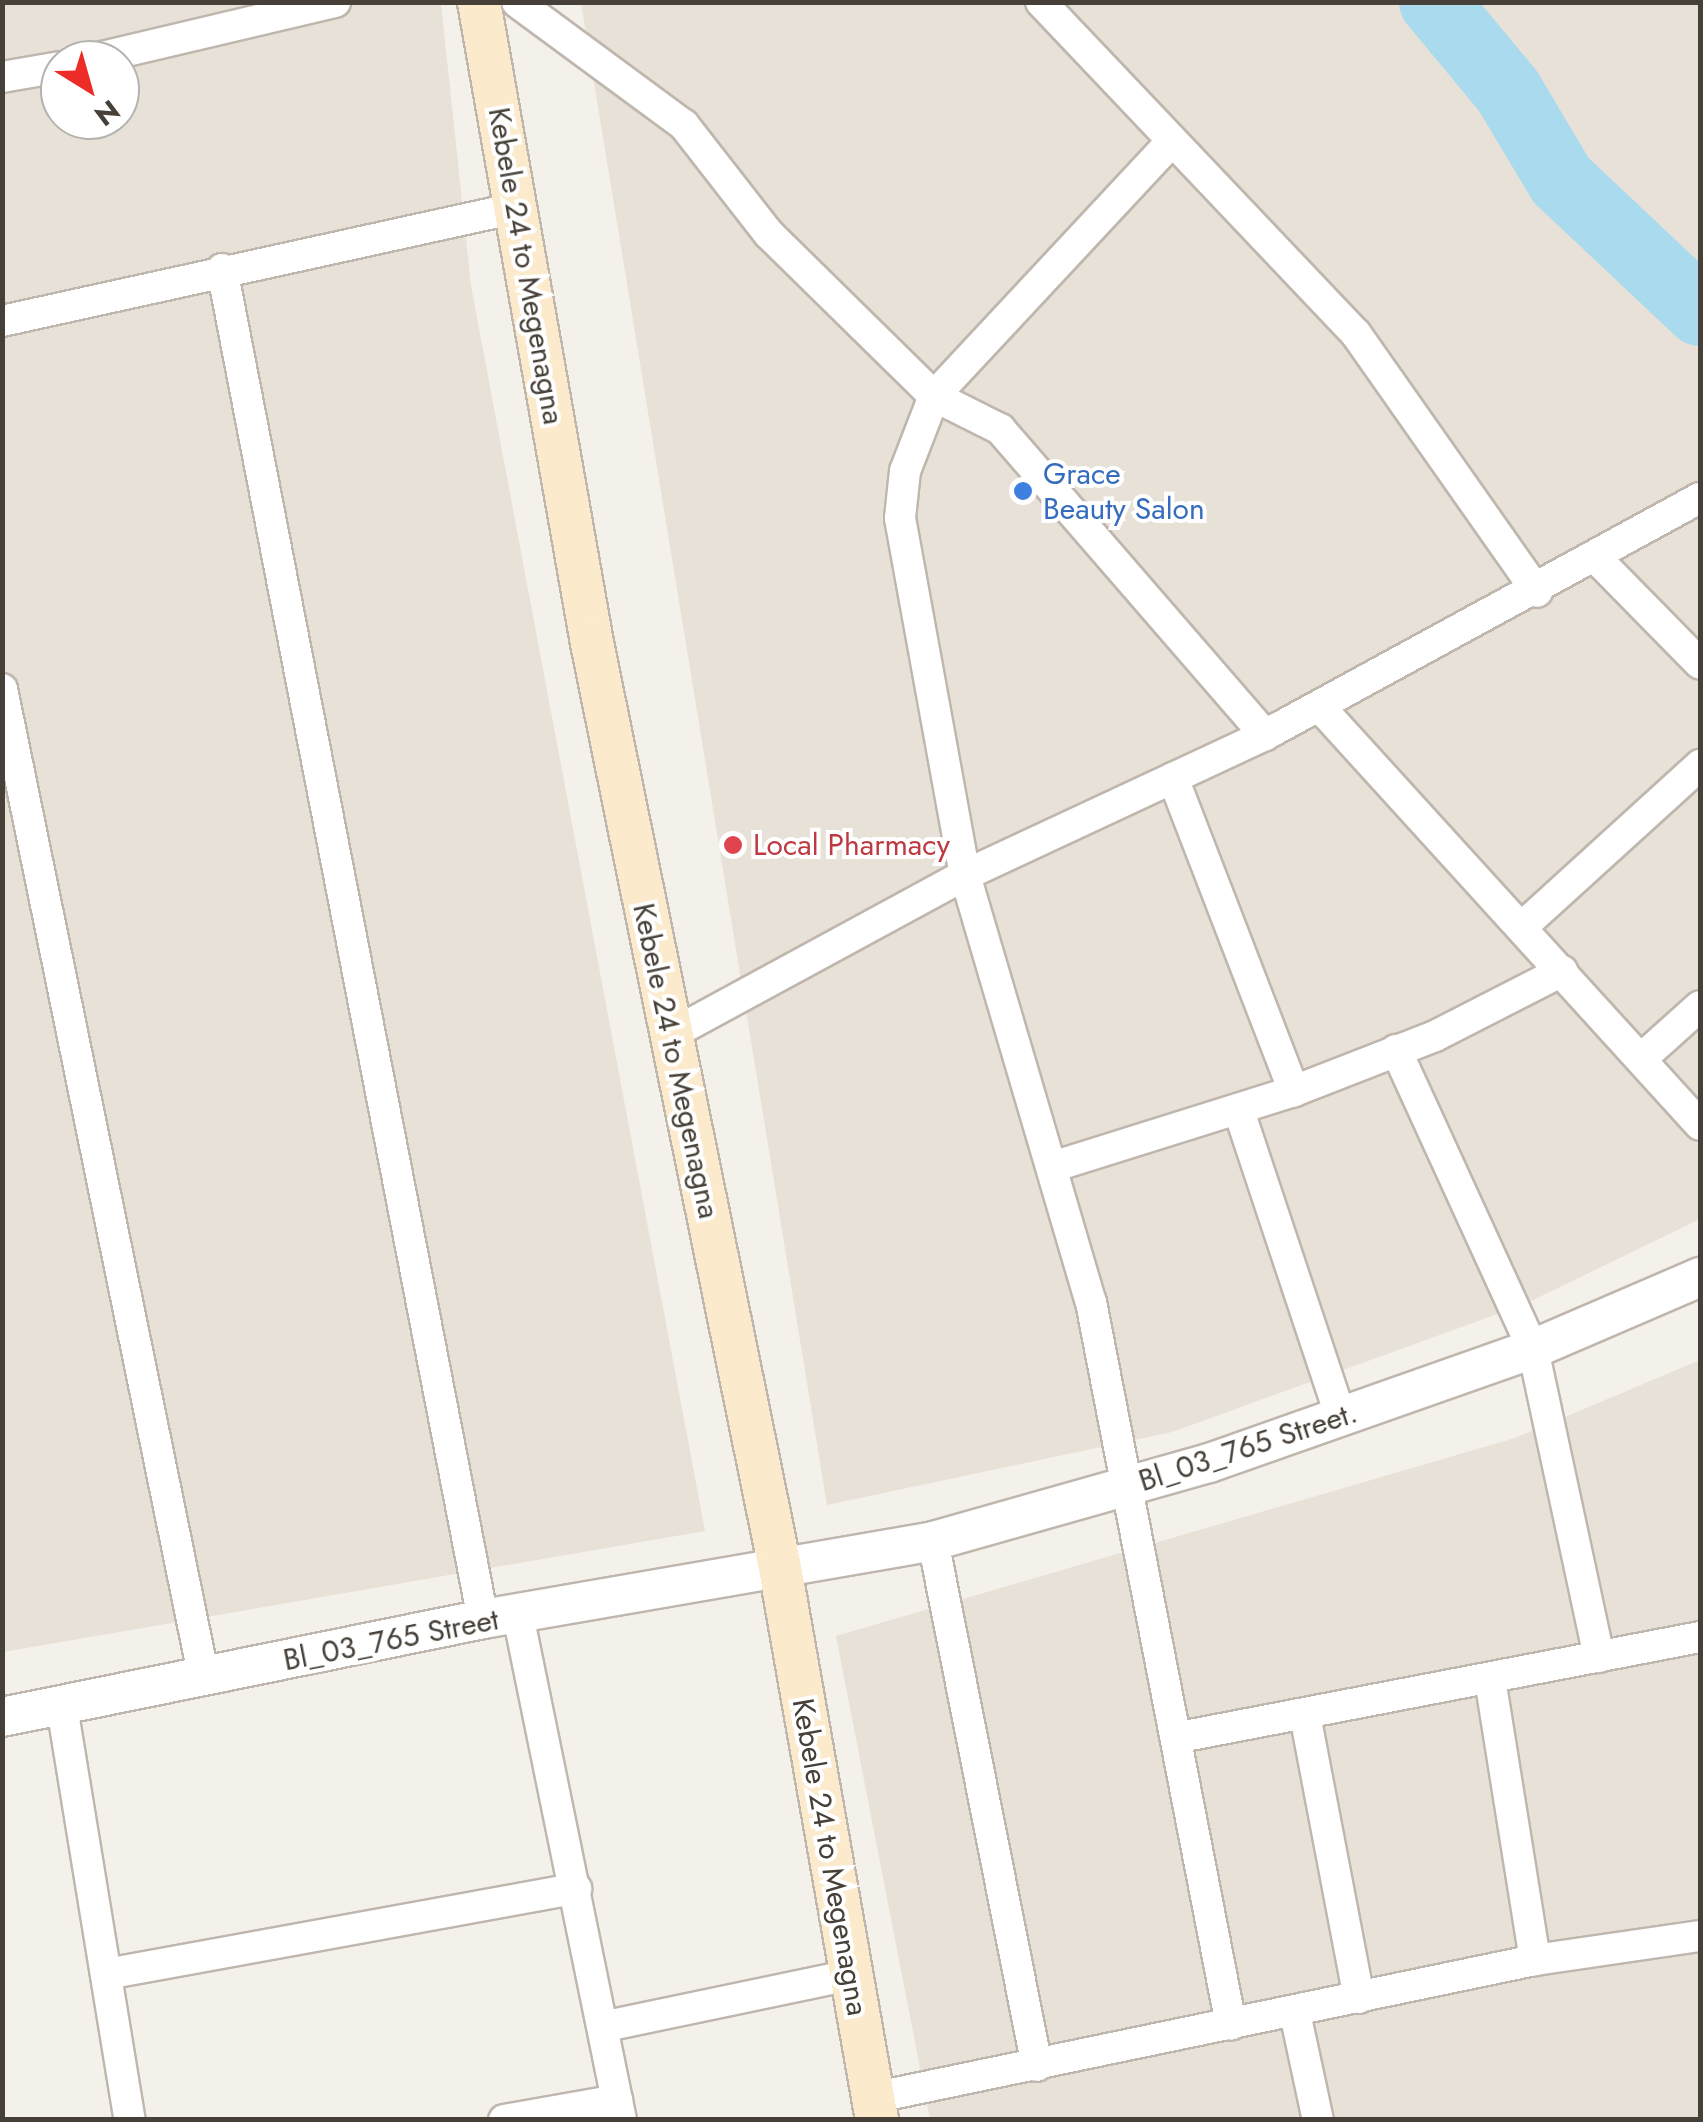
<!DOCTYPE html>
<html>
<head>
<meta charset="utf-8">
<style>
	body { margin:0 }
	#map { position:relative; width:1703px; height:2122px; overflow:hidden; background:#f4f0ea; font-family:Jost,sans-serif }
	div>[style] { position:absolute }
	.residential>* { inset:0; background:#e8e1d8 }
	.river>* { height:70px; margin:-35px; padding:0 35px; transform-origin:35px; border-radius:35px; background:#aadaed }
	.roads { filter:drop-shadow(2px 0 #bfb6ad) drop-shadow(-2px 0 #bfb6ad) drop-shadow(0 2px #bfb6ad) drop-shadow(0 -2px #bfb6ad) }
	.minor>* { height:30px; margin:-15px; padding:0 15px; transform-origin:15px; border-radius:15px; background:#fff }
	.tertiary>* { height:38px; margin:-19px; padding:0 19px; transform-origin:19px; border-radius:19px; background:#fff }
	.secondary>* { height:42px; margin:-21px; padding:0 21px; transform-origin:21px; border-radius:21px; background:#fceacc }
	.dots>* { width:28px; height:28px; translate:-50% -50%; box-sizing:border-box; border:5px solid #fff; border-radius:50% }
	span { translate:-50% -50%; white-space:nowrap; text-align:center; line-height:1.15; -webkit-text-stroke:8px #fff; paint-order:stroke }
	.street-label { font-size:30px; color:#474038 }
	.shop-label { font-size:30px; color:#366cbe }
	.left { translate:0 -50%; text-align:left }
	.health-label { font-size:30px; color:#be3a42 }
	.frame { position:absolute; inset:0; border:5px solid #474038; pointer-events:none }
	.north { position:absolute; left:40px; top:40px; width:100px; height:100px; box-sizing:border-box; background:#fff; border:2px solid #b5b3af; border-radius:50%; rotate:143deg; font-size:28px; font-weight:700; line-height:40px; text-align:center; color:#474038 }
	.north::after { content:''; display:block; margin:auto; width:35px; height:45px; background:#ee2c27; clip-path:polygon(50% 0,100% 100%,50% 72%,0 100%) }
</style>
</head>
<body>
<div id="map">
	<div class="residential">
		<div style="clip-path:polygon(evenodd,3px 3px,441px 3px,471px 286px,705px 1531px,3px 1652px,3px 3px,60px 60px,120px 60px,120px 120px,60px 120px,60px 60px)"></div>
		<div style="clip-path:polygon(581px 3px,1700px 3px,1700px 1219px,1525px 1304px,1172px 1432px,827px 1505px)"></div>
		<div style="clip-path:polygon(1700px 1360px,1700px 2119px,930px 2119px,836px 1636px,1515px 1438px)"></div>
	</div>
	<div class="river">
		<div style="left:1434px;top:2px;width:116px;rotate:50.3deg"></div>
		<div style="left:1508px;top:91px;width:104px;rotate:59.2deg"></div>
		<div style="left:1561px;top:180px;width:191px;rotate:43.3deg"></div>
	</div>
	<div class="roads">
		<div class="minor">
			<div style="left:517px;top:2px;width:207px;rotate:36.4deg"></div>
			<div style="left:684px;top:125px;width:138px;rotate:52.1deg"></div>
			<div style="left:769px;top:234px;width:231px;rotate:44.5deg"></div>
			<div style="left:934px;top:396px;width:74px;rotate:26.6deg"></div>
			<div style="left:1000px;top:429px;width:405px;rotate:49.1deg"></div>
			<div style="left:1041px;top:2px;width:458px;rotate:46.5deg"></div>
			<div style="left:1356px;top:334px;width:315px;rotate:54.9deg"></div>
			<div style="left:89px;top:60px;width:253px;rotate:-13.3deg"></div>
			<div style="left:2px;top:77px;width:59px;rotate:-9.8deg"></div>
			<div style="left:1172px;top:141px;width:349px;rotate:133deg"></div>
			<div style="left:934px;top:396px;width:80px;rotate:111.1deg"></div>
			<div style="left:905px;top:471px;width:47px;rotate:96.1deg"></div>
			<div style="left:900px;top:518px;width:363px;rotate:79.7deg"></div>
			<div style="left:965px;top:875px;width:445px;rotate:73.6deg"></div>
			<div style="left:1091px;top:1302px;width:736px;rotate:79.04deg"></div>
			<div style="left:222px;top:269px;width:1375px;rotate:79.06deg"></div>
			<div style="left:2px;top:321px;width:526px;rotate:-12.4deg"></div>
			<div style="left:1596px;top:558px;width:148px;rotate:45.5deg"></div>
			<div style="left:2px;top:689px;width:1009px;rotate:78.46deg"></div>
			<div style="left:1319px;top:706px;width:566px;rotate:47.72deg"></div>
			<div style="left:1173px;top:778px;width:336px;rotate:68.9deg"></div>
			<div style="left:1522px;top:927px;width:241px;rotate:-42.3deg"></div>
			<div style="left:670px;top:1035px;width:336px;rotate:-28.5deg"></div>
			<div style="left:965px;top:875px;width:331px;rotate:-25deg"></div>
			<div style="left:1265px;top:735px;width:495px;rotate:-28.6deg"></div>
			<div style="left:1396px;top:1050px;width:329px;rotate:65.4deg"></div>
			<div style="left:1533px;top:1349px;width:315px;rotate:77.9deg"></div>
			<div style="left:1641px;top:1059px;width:79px;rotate:-41.9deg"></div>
			<div style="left:1239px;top:1111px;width:324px;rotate:71.6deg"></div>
			<div style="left:1052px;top:1167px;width:254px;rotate:-17.4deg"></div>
			<div style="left:1294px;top:1091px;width:151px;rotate:-21.3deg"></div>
			<div style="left:1435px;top:1036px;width:143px;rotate:-27.1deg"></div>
			<div style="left:933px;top:1541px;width:535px;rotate:78.8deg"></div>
			<div style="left:518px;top:1615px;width:515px;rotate:78.47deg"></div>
			<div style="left:1490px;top:1679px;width:285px;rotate:80.9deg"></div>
			<div style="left:62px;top:1707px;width:419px;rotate:80.7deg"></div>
			<div style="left:1305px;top:1715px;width:288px;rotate:79.2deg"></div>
			<div style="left:1180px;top:1737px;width:530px;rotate:-10.89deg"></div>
			<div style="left:106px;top:1974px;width:478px;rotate:-10.3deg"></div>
			<div style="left:1295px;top:2013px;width:109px;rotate:77.9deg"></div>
			<div style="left:606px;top:2026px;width:250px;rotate:-11.8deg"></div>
			<div style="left:872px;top:2098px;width:677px;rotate:-11.76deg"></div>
			<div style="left:1535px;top:1960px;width:167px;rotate:-8.3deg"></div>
			<div style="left:504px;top:2120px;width:115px;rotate:-10deg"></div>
		</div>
		<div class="tertiary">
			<div style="left:2px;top:1717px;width:491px;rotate:-11.5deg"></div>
			<div style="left:483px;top:1619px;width:457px;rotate:-9.8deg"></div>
			<div style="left:933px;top:1541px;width:287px;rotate:-15.8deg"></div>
			<div style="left:1209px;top:1463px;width:343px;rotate:-19.4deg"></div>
			<div style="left:1533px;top:1349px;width:182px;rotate:-23.3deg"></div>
		</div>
		<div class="secondary">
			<div style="left:479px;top:2px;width:651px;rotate:80deg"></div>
			<div style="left:592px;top:643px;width:944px;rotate:78.51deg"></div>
			<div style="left:780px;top:1568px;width:560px;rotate:80.03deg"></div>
		</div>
	</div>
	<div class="dots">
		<div style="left:1023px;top:491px;background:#3f7fe0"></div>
		<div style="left:733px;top:845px;background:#e0444e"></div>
	</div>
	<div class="street-label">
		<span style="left:526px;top:266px;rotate:80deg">Kebele 24 to Megenagna</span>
		<span style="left:676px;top:1061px;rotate:78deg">Kebele 24 to Megenagna</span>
		<span style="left:1248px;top:1447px;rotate:-18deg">Bl_03_765 Street.</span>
		<span style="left:391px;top:1640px;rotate:-11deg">Bl_03_765 Street</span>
		<span style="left:830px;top:1857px;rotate:80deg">Kebele 24 to Megenagna</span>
	</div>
	<div class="shop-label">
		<span class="left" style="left:1043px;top:491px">Grace<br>Beauty Salon</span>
	</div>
	<div class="health-label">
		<span class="left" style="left:753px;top:845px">Local Pharmacy</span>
	</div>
	<div class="frame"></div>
	<div class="north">N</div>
</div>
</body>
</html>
